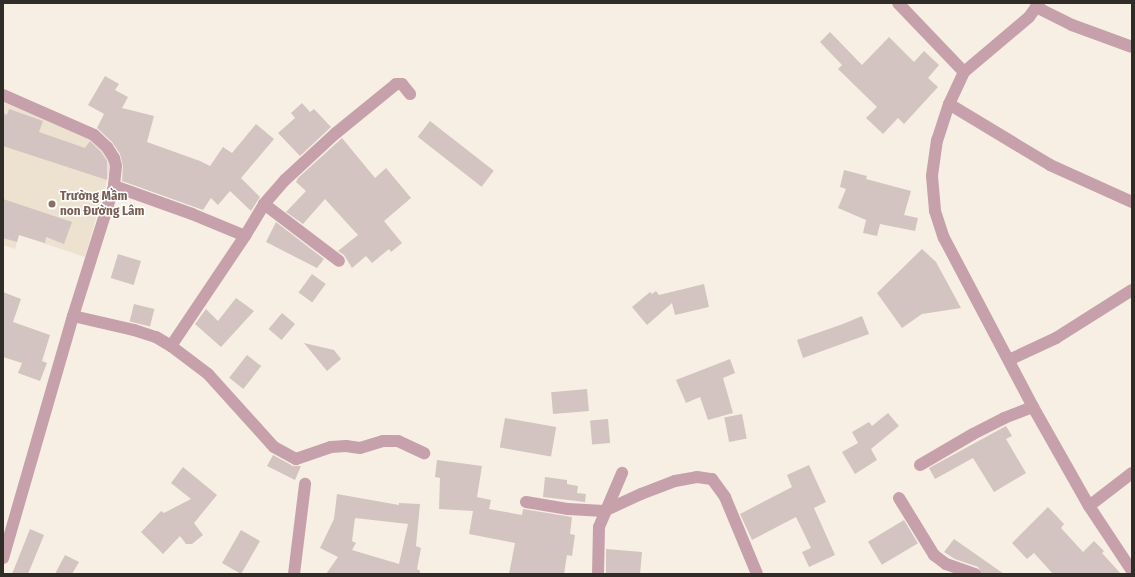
<!DOCTYPE html>
<html>
<head>
<meta charset="utf-8">
<style>
	body { margin:0 }
	#map { position:relative; width:1135px; height:577px; overflow:hidden; background:#f7efe3; font-family:"Fira Sans Condensed",sans-serif }
	div>[style] { position:absolute }
	.built>* { inset:0; background:#ede1cf }
	.building>* { inset:0; background:#d3c4c1; transform-origin:0 0 }
	.street>* { height:12px; margin:-6px; padding:0 6px; transform-origin:6px; border-radius:6px; background:#c6a1ab }
	.dots>* { width:11px; height:11px; translate:-50% -50%; box-sizing:border-box; border:2px solid #fff; border-radius:50% }
	span { translate:-50% -50%; white-space:nowrap; text-align:center; line-height:1.15; -webkit-text-stroke:3px #fff; paint-order:stroke }
	.education-label { font-size:13px; color:#785e54; font-weight:700 }
	.left { translate:0 -50%; text-align:left }
	.frame { position:absolute; inset:0; border:4px solid #302d29; pointer-events:none }
</style>
</head>
<body>
<div id="map">
	<div class="built">
		<div style="clip-path:polygon(3px 102px,93px 140px,110px 159px,109px 173px,85px 257px,19px 235px,15px 249px,3px 245px)"></div>
	</div>
	<div class="building">
		<div style="clip-path:polygon(830px 32px,862px 65px,889px 37px,914px 62px,924px 51px,939px 65px,928px 78px,938px 87px,904px 124px,898px 118px,883px 134px,866px 118px,877px 107px,838px 69px,842px 65px,820px 42px)"></div>
		<div style="clip-path:polygon(105px 76px,119px 84px,115px 90px,128px 97px,122px 108px,154px 116px,147px 142px,200px 161px,210px 166px,223px 147px,232px 153px,256px 124px,274px 139px,241px 178px,260px 197px,251px 211px,230px 191px,218px 205px,211px 198px,203px 210px,122px 181px,123px 166px,120px 154px,112px 142px,97px 128px,104px 114px,88px 105px)"></div>
		<div style="clip-path:polygon(302px 103px,310px 112px,314px 109px,331px 127px,300px 156px,278px 133px,295px 118px,291px 113px)"></div>
		<div style="clip-path:polygon(9px 109px,43px 121px,39px 132px,85px 148px,90px 141px,101px 152px,107px 161px,107px 180px,3px 146px,3px 113px,7px 115px)"></div>
		<div style="left:430px;top:121px;width:81px;height:20px;rotate:38deg"></div>
		<div style="clip-path:polygon(342px 138px,375px 178px,386px 168px,411px 198px,384px 221px,402px 243px,391px 252px,389px 249px,372px 263px,366px 256px,352px 268px,344px 255px,338px 251px,358px 235px,325px 199px,303px 224px,286px 212px,306px 191px,296px 182px,298px 178px)"></div>
		<div style="clip-path:polygon(844px 170px,867px 176px,866px 179px,911px 191px,904px 215px,918px 218px,915px 231px,880px 224px,877px 236px,863px 233px,866px 220px,838px 208px,846px 189px,840px 187px)"></div>
		<div style="clip-path:polygon(3px 199px,72px 222px,64px 244px,46px 237px,45px 243px,19px 235px,17px 242px,3px 238px)"></div>
		<div style="clip-path:polygon(276px 222px,324px 259px,317px 268px,266px 242px)"></div>
		<div style="clip-path:polygon(922px 249px,936px 262px,961px 308px,922px 314px,902px 328px,877px 293px)"></div>
		<div style="left:118px;top:254px;width:24px;height:25px;rotate:17deg"></div>
		<div style="left:312px;top:274px;width:17px;height:23px;rotate:36deg"></div>
		<div style="clip-path:polygon(704px 284px,709px 307px,675px 315px,672px 303px,647px 325px,632px 307px,650px 292px,652px 294px,656px 291px,659px 295px)"></div>
		<div style="clip-path:polygon(3px 292px,21px 299px,13px 322px,50px 335px,42px 361px,47px 363px,40px 381px,18px 373px,22px 363px,3px 357px)"></div>
		<div style="clip-path:polygon(236px 298px,254px 311px,221px 347px,195px 324px,206px 309px,218px 321px)"></div>
		<div style="left:134px;top:304px;width:21px;height:18px;rotate:14deg"></div>
		<div style="left:282px;top:313px;width:17px;height:21px;rotate:40deg"></div>
		<div style="clip-path:polygon(862px 316px,869px 334px,803px 358px,797px 340px,843px 324px)"></div>
		<div style="clip-path:polygon(304px 343px,334px 350px,341px 359px,327px 371px)"></div>
		<div style="left:247px;top:355px;width:18px;height:29px;rotate:38deg"></div>
		<div style="clip-path:polygon(730px 359px,735px 373px,723px 378px,733px 413px,708px 420px,700px 397px,686px 403px,676px 380px)"></div>
		<div style="left:587px;top:389px;width:22px;height:36px;rotate:85deg"></div>
		<div style="clip-path:polygon(888px 413px,899px 426px,871px 449px,877px 460px,855px 474px,842px 452px,858px 443px,852px 432px,869px 422px,872px 426px)"></div>
		<div style="left:742px;top:414px;width:25px;height:18px;rotate:79deg"></div>
		<div style="left:505px;top:418px;width:52px;height:30px;rotate:10deg"></div>
		<div style="left:608px;top:419px;width:24px;height:18px;rotate:85deg"></div>
		<div style="clip-path:polygon(1006px 426px,1012px 436px,1006px 439px,1026px 473px,994px 492px,973px 458px,935px 479px,929px 468px)"></div>
		<div style="clip-path:polygon(273px 455px,293px 466px,301px 466px,295px 480px,267px 466px)"></div>
		<div style="clip-path:polygon(437px 460px,482px 466px,477px 497px,491px 500px,489px 509px,522px 515px,523px 509px,572px 517px,570px 534px,575px 535px,572px 556px,567px 555px,564px 574px,509px 574px,515px 543px,469px 534px,473px 511px,439px 509px,440px 478px,435px 477px)"></div>
		<div style="clip-path:polygon(809px 465px,826px 502px,814px 508px,835px 555px,809px 567px,802px 552px,811px 548px,796px 517px,752px 540px,740px 514px,792px 487px,787px 475px)"></div>
		<div style="clip-path:polygon(183px 467px,217px 495px,194px 523px,203px 535px,192px 544px,186px 544px,180px 536px,163px 554px,141px 532px,161px 511px,164px 513px,191px 499px,171px 483px)"></div>
		<div style="clip-path:polygon(545px 477px,567px 480px,567px 484px,578px 486px,577px 493px,586px 494px,585px 502px,543px 497px)"></div>
		<div style="clip-path:polygon(evenodd,337px 494px,399px 505px,399px 503px,420px 504px,416px 546px,421px 548px,417px 569px,420px 571px,420px 574px,326px 574px,338px 557px,320px 548px,334px 519px,337px 494px,355px 518px,408px 524px,399px 564px,352px 550px,356px 543px,352px 541px,355px 518px)"></div>
		<div style="clip-path:polygon(1048px 507px,1064px 524px,1061px 528px,1083px 552px,1094px 541px,1104px 551px,1102px 553px,1121px 574px,1053px 574px,1034px 553px,1027px 559px,1012px 543px)"></div>
		<div style="left:904px;top:520px;width:27px;height:42px;rotate:59deg"></div>
		<div style="clip-path:polygon(30px 529px,44px 535px,28px 574px,12px 574px)"></div>
		<div style="left:241px;top:530px;width:22px;height:38px;rotate:30deg"></div>
		<div style="clip-path:polygon(954px 539px,1004px 574px,982px 574px,978px 567px,955px 559px,944px 552px)"></div>
		<div style="clip-path:polygon(606px 549px,642px 552px,640px 574px,606px 574px)"></div>
		<div style="clip-path:polygon(65px 555px,79px 562px,72px 574px,55px 574px)"></div>
	</div>
	<div class="street">
		<div style="left:898px;top:3px;width:95px;rotate:46.3deg"></div>
		<div style="left:964px;top:72px;width:85px;rotate:-40.2deg"></div>
		<div style="left:1029px;top:17px;width:17px;rotate:-54deg"></div>
		<div style="left:1036px;top:7px;width:40px;rotate:26.6deg"></div>
		<div style="left:1072px;top:25px;width:64px;rotate:20.1deg"></div>
		<div style="left:964px;top:72px;width:35px;rotate:115deg"></div>
		<div style="left:949px;top:104px;width:38px;rotate:108deg"></div>
		<div style="left:937px;top:140px;width:36px;rotate:98deg"></div>
		<div style="left:932px;top:176px;width:35px;rotate:85deg"></div>
		<div style="left:935px;top:211px;width:28px;rotate:72deg"></div>
		<div style="left:944px;top:238px;width:191px;rotate:62.2deg"></div>
		<div style="left:1033px;top:407px;width:114px;rotate:60.5deg"></div>
		<div style="left:1089px;top:506px;width:78px;rotate:56.5deg"></div>
		<div style="left:3px;top:95px;width:99px;rotate:23.7deg"></div>
		<div style="left:94px;top:135px;width:18px;rotate:43deg"></div>
		<div style="left:107px;top:147px;width:13px;rotate:58deg"></div>
		<div style="left:114px;top:158px;width:8px;rotate:76deg"></div>
		<div style="left:116px;top:166px;width:20px;rotate:96deg"></div>
		<div style="left:114px;top:186px;width:136px;rotate:107.5deg"></div>
		<div style="left:73px;top:316px;width:252px;rotate:106.1deg"></div>
		<div style="left:949px;top:104px;width:118px;rotate:31.1deg"></div>
		<div style="left:1050px;top:165px;width:90px;rotate:24.3deg"></div>
		<div style="left:114px;top:186px;width:83px;rotate:19.7deg"></div>
		<div style="left:192px;top:214px;width:57px;rotate:22.5deg"></div>
		<div style="left:264px;top:204px;width:94px;rotate:37.2deg"></div>
		<div style="left:73px;top:316px;width:63px;rotate:12.9deg"></div>
		<div style="left:134px;top:330px;width:23px;rotate:18deg"></div>
		<div style="left:156px;top:337px;width:17px;rotate:31deg"></div>
		<div style="left:171px;top:346px;width:46px;rotate:37.1deg"></div>
		<div style="left:208px;top:374px;width:98px;rotate:47.9deg"></div>
		<div style="left:274px;top:447px;width:25px;rotate:29deg"></div>
		<div style="left:296px;top:459px;width:37px;rotate:-19deg"></div>
		<div style="left:331px;top:447px;width:15px;rotate:-4deg"></div>
		<div style="left:346px;top:446px;width:14px;rotate:8deg"></div>
		<div style="left:360px;top:448px;width:24px;rotate:-17deg"></div>
		<div style="left:383px;top:441px;width:15px"></div>
		<div style="left:398px;top:441px;width:29px;rotate:25deg"></div>
		<div style="left:171px;top:346px;width:133px;rotate:-56.1deg"></div>
		<div style="left:245px;top:236px;width:37px;rotate:-59deg"></div>
		<div style="left:264px;top:204px;width:32px;rotate:-49deg"></div>
		<div style="left:285px;top:180px;width:69px;rotate:-42.7deg"></div>
		<div style="left:336px;top:133px;width:77px;rotate:-39.2deg"></div>
		<div style="left:396px;top:84px;width:6px"></div>
		<div style="left:402px;top:84px;width:13px;rotate:51deg"></div>
		<div style="left:1009px;top:360px;width:52px;rotate:-25.1deg"></div>
		<div style="left:1056px;top:338px;width:90px;rotate:-32.3deg"></div>
		<div style="left:920px;top:465px;width:61px;rotate:-30.3deg"></div>
		<div style="left:973px;top:434px;width:35px;rotate:-27deg"></div>
		<div style="left:1004px;top:418px;width:31px;rotate:-21deg"></div>
		<div style="left:899px;top:498px;width:67px;rotate:58.4deg"></div>
		<div style="left:934px;top:555px;width:15px;rotate:37deg"></div>
		<div style="left:946px;top:564px;width:31px;rotate:19deg"></div>
		<div style="left:526px;top:502px;width:43px;rotate:9.5deg"></div>
		<div style="left:568px;top:509px;width:36px;rotate:3deg"></div>
		<div style="left:604px;top:511px;width:41px;rotate:-24.7deg"></div>
		<div style="left:641px;top:494px;width:36px;rotate:-21deg"></div>
		<div style="left:675px;top:481px;width:22px;rotate:-10deg"></div>
		<div style="left:697px;top:477px;width:15px;rotate:8deg"></div>
		<div style="left:712px;top:479px;width:22px;rotate:54deg"></div>
		<div style="left:725px;top:497px;width:83px;rotate:67.4deg"></div>
		<div style="left:1089px;top:506px;width:54px;rotate:-37.5deg"></div>
		<div style="left:294px;top:574px;width:91px;rotate:-83deg"></div>
		<div style="left:598px;top:574px;width:47px;rotate:-88.8deg"></div>
		<div style="left:599px;top:527px;width:59px;rotate:-66.9deg"></div>
	</div>
	<div class="dots">
		<div style="left:52px;top:204px;background:#8d6e63"></div>
	</div>
	<div class="education-label">
		<span class="left" style="left:60px;top:204px">Trường Mầm<br>non Đường Lâm</span>
	</div>
	<div class="frame"></div>
</div>
</body>
</html>
